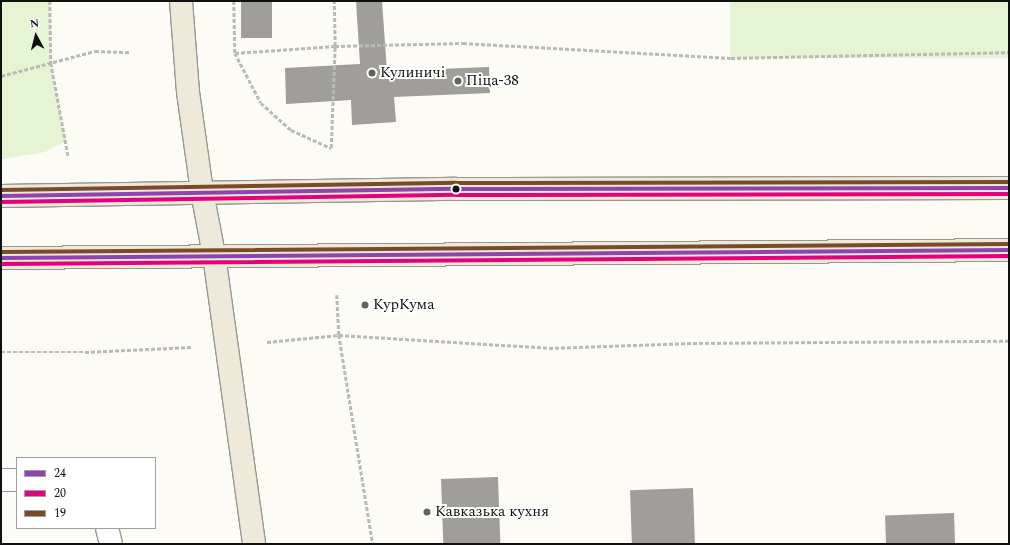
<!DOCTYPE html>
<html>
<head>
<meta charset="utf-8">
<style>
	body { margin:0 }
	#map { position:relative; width:1010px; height:545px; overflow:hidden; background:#fcfbf5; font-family:Spectral,serif }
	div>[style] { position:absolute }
	.green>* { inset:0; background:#e5f4d2; transform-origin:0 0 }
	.building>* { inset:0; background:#a09e9a; transform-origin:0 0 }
	.path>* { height:2.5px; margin-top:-1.25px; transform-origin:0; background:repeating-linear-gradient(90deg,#b9b9b8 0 4px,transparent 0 6px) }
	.roads { filter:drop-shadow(1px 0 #969693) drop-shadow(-1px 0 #969693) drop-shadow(0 1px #969693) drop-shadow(0 -1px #969693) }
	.minor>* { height:22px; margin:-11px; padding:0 11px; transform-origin:11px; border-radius:11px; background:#fffefe }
	.major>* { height:22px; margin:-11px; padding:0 11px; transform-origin:11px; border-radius:11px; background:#eee9d9 }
	.bus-1>* { height:4px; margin:-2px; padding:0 2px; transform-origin:2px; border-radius:2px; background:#8e44ad }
	.bus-2>* { height:4px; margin:-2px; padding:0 2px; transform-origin:2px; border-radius:2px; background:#e5007d }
	.bus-3>* { height:4px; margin:-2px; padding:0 2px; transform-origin:2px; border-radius:2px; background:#7a4b2a }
	.dots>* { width:11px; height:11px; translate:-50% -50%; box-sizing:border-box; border:2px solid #fff; border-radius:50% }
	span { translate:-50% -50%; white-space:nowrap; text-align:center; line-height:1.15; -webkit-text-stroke:4px #fff; paint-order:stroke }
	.poi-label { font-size:15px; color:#101010 }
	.left { translate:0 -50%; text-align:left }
	.frame { position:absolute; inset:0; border:2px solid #101010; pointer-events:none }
	.legend { position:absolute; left:16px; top:457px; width:140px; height:72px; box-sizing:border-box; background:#fff; border:1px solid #9f9f9f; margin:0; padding:5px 7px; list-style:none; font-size:12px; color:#101010 }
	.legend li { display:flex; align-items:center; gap:8px; height:20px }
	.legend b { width:20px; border:1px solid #9f9f9f }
	.north { position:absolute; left:16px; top:16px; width:40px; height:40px; -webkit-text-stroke:3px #fff; paint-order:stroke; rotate:353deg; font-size:11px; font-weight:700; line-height:16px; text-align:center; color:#101010 }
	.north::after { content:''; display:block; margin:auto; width:14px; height:18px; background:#101010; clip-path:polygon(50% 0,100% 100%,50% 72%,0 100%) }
</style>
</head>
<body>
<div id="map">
	<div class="green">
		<div style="clip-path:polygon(1px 1px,50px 1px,51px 63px,66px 141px,45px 152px,4px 159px,1px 159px)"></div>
		<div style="left:730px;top:1px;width:279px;height:57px"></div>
	</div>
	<div class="building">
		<div style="left:241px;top:1px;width:31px;height:37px"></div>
		<div style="clip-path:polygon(356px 1px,382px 1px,387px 71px,489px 67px,490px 93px,394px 97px,396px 122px,352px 125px,351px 100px,286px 104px,285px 68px,360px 64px)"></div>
		<div style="left:498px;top:477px;width:67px;height:57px;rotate:88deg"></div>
		<div style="left:693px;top:488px;width:56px;height:63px;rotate:88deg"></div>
		<div style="left:954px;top:513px;width:31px;height:69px;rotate:88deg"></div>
	</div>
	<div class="path">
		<div style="left:50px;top:1px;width:62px;rotate:89.1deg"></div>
		<div style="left:51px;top:63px;width:94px;rotate:79.5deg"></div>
		<div style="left:234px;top:1px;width:52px;rotate:88.9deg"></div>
		<div style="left:235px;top:53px;width:56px;rotate:62.5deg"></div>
		<div style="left:261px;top:103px;width:40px;rotate:42deg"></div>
		<div style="left:291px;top:130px;width:44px;rotate:24.2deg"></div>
		<div style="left:331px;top:148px;width:102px;rotate:-87.8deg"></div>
		<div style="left:335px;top:46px;width:45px;rotate:-91.3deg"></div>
		<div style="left:235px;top:53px;width:100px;rotate:-4deg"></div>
		<div style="left:335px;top:46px;width:128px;rotate:-1.3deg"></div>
		<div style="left:463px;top:43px;width:268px;rotate:3.2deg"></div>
		<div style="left:731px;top:58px;width:278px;rotate:-1.2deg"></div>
		<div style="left:1px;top:76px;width:97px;rotate:-14.9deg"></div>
		<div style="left:95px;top:51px;width:35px;rotate:2deg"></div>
		<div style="left:337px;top:295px;width:40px;rotate:87.1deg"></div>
		<div style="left:339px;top:335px;width:212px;rotate:80.8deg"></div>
		<div style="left:267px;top:342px;width:72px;rotate:-5.6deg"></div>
		<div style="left:339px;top:335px;width:210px;rotate:3.5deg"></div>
		<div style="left:549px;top:348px;width:144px;rotate:-2deg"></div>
		<div style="left:693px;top:343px;width:316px;rotate:-0.4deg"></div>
		<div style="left:1px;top:352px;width:84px"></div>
		<div style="left:85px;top:352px;width:106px;rotate:-2.7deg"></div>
	</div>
	<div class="roads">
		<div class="minor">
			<div style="left:1px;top:480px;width:16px"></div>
			<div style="left:107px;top:528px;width:16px;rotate:76deg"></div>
		</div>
		<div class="major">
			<div style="left:181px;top:1px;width:91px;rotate:85.6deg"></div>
			<div style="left:188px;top:92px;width:101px;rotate:82deg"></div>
			<div style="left:202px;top:192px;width:64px;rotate:79.2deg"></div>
			<div style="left:214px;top:255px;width:292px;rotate:82.1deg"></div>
			<div style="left:1px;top:196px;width:455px;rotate:-0.9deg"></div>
			<div style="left:456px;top:189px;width:553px;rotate:-0.1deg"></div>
			<div style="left:1px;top:258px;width:1008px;rotate:-0.45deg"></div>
		</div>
	</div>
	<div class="bus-1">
		<div style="left:1px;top:196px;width:455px;rotate:-0.9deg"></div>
		<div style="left:456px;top:189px;width:553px;rotate:-0.1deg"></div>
		<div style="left:1px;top:258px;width:1008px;rotate:-0.45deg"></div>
	</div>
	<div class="bus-2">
		<div style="left:1px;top:202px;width:455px;rotate:-0.9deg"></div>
		<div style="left:456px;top:195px;width:553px;rotate:-0.1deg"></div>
		<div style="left:1px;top:264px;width:1008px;rotate:-0.45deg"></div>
	</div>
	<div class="bus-3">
		<div style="left:1px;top:190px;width:455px;rotate:-0.9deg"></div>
		<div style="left:456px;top:183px;width:553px;rotate:-0.1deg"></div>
		<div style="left:1px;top:252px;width:1008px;rotate:-0.45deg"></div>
	</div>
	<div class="dots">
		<div style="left:372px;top:73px;background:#636260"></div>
		<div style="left:458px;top:81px;background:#636260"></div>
		<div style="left:456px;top:189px;background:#101010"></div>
		<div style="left:365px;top:305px;background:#636260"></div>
		<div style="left:427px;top:512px;background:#636260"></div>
	</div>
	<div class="poi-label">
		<span class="left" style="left:380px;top:73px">Кулиничі</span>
		<span class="left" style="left:466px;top:81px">Піца-38</span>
		<span class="left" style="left:373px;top:305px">КурКума</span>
		<span class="left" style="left:435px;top:512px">Кавказька кухня</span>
	</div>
	<div class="frame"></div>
	<ul class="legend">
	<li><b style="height:5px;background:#8e44ad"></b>24</li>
	<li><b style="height:5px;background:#e5007d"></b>20</li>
	<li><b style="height:5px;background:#7a4b2a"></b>19</li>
	</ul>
	<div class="north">N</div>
</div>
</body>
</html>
